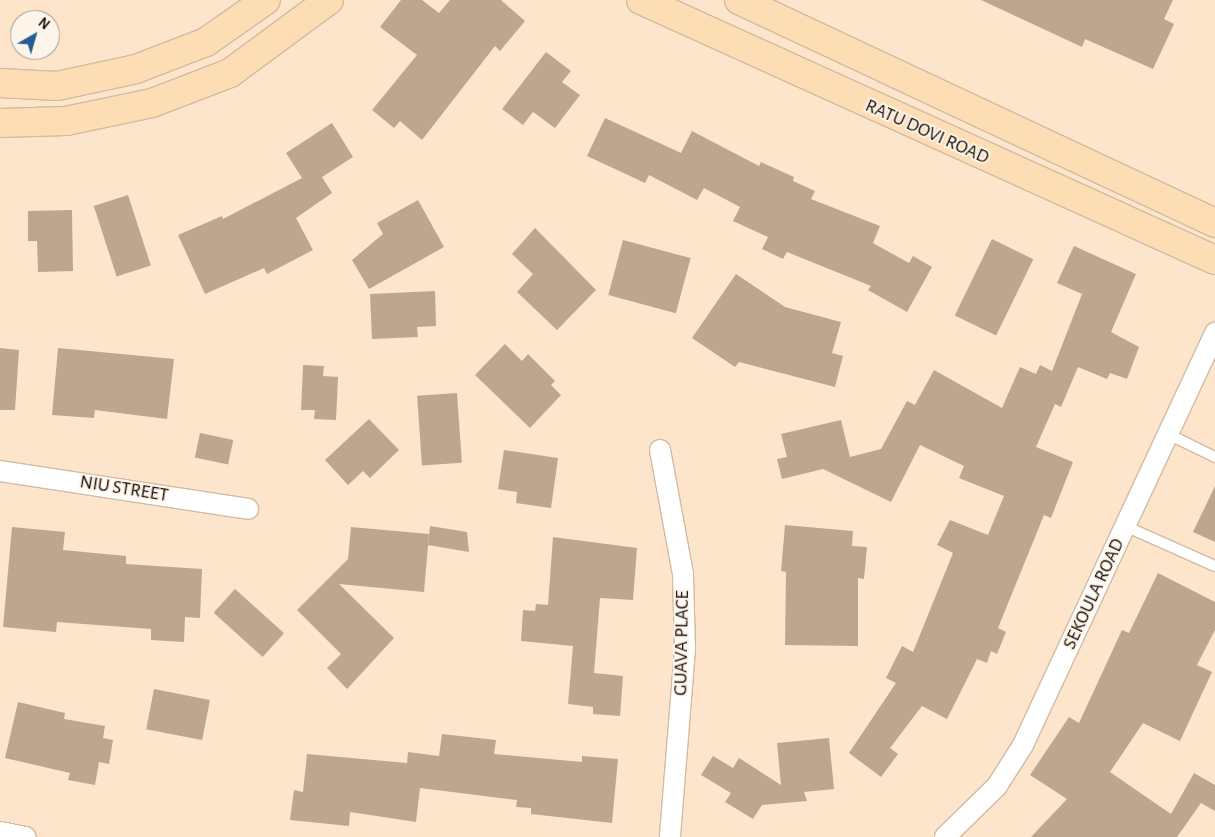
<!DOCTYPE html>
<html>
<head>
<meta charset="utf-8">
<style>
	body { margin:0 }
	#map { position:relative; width:1215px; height:837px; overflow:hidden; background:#fce5cb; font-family:"Alegreya Sans",sans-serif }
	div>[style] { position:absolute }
	.building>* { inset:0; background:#bca78e; transform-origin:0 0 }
	.roads { filter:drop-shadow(1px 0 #d1bba2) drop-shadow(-1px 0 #d1bba2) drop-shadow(0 1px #d1bba2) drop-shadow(0 -1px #d1bba2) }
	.service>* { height:10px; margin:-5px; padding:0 5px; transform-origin:5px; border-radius:5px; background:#fff }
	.minor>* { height:20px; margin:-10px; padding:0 10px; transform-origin:10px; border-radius:10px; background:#fff }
	.primary>* { height:28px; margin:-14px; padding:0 14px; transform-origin:14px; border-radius:14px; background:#fdddb4 }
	span { translate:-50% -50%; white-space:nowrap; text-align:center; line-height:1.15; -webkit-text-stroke:4px #fef5ea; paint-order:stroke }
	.street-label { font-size:19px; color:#160e06 }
	.north { position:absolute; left:10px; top:10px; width:50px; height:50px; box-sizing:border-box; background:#fef5ea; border:1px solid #a1998f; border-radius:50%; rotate:38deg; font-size:14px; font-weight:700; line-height:20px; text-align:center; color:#160e06 }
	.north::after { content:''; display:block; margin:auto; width:18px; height:22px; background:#255c94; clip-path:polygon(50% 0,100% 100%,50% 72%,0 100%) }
</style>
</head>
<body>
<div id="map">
	<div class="building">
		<div style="clip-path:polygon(401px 0,422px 0,439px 13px,450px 0,501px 0,525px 21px,500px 51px,495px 46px,422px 140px,400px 121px,394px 128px,372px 110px,417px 55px,380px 27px)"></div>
		<div style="clip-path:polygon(981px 0,1173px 0,1164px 19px,1174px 24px,1153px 69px,1085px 39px,1082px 47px)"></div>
		<div style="clip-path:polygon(546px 52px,571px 71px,562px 82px,580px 95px,555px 128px,533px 112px,523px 125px,502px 109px)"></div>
		<div style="clip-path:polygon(605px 118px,681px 153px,692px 131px,759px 166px,761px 162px,794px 177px,793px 181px,815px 191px,811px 199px,880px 226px,873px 243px,909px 263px,913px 256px,932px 267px,907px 312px,868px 290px,871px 286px,787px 252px,783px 259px,762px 249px,768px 237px,733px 221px,740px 207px,704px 188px,697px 200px,649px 175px,645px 183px,587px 156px)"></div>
		<div style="clip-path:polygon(332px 123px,353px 157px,322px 177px,332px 193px,296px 218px,313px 250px,267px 274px,264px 268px,205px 294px,178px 235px,222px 216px,223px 219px,302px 178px,286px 153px)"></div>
		<div style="left:128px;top:195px;width:74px;height:36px;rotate:72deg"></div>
		<div style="clip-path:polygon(418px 200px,444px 247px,369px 289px,352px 260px,383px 234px,377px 223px)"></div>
		<div style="clip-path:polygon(72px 210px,73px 271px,38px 272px,37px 241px,28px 241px,28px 211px)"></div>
		<div style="clip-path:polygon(535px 228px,596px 290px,557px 330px,517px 292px,533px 274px,512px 254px)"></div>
		<div style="left:992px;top:239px;width:46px;height:85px;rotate:26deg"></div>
		<div style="left:623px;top:240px;width:70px;height:57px;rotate:15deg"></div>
		<div style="clip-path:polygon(1074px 246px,1136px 274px,1111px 332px,1139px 347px,1127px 379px,1110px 373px,1107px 379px,1078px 367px,1061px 407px,1055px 404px,1036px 447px,1073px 462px,1051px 518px,1044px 515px,998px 628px,1006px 632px,997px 654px,991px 651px,987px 663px,977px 659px,947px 719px,922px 706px,890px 748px,898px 754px,881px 777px,849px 753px,896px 683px,886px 678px,902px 646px,913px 652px,953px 553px,937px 545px,950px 520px,988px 535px,1004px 496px,959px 478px,964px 466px,920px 445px,891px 502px,823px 469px,782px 479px,777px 459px,787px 457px,781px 434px,841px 420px,850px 457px,881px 449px,907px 401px,915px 405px,934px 370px,1002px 408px,1020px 367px,1036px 374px,1040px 365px,1052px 371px,1082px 294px,1057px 283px)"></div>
		<div style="clip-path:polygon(736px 274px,785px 307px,841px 322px,832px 353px,843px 356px,835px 387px,739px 362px,735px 367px,692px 338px)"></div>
		<div style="clip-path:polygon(435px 291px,436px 326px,417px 327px,418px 337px,372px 339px,370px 294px)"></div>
		<div style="clip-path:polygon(505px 344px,522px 361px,528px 354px,555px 381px,551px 385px,561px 395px,530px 428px,475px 375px)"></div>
		<div style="clip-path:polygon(0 348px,19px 350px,15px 410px,0 410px)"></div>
		<div style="clip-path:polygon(58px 348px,174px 359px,167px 419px,95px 410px,94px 418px,52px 415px)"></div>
		<div style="clip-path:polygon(303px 365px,324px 366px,323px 376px,338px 377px,336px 420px,314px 419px,315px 410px,301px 410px)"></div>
		<div style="left:457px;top:393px;width:70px;height:40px;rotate:86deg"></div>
		<div style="clip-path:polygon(369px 419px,399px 450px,370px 478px,363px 471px,348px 485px,325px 460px)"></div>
		<div style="left:200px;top:433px;width:34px;height:25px;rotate:12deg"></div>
		<div style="clip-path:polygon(504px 450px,558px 458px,551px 508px,516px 503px,517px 492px,498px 489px)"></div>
		<div style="clip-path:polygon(1215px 486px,1215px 542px,1193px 532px)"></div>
		<div style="clip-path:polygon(785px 525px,853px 531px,852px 546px,867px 547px,864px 579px,858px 578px,858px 646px,785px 645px,786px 572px,781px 571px)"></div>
		<div style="clip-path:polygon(430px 526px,467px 532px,469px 552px,428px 545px)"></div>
		<div style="clip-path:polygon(12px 527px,65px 532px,63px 550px,126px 556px,126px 564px,202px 569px,200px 618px,185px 617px,184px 642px,151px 640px,151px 629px,57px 622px,56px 632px,3px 627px)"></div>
		<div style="clip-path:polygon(351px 527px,429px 534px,424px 592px,339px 584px,394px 638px,347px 689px,327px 668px,341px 654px,297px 610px,348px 559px)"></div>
		<div style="clip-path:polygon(553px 537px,637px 548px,633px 600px,600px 598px,594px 673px,623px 676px,620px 716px,593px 714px,593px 707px,568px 704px,573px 646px,521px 641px,523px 610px,535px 611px,536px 604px,548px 605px)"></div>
		<div style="clip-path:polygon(1158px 573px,1215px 602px,1215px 630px,1197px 665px,1212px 672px,1180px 741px,1143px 723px,1110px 772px,1171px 814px,1194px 773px,1215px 785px,1215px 811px,1201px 803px,1177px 837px,1031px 837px,1067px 799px,1030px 775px,1069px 717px,1079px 723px,1122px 630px,1129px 633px)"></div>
		<div style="left:235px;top:589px;width:66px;height:32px;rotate:42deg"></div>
		<div style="left:154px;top:689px;width:57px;height:41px;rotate:11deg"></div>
		<div style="clip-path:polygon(18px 702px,65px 713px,64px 719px,105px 726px,103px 738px,113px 740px,109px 764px,99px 762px,95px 785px,68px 780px,70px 773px,5px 758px)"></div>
		<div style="clip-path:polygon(442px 734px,496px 740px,494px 754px,582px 762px,582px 756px,618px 759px,612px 823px,531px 814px,531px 808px,516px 807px,517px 800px,420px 788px,416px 822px,350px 812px,349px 826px,290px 820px,294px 790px,303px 792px,307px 754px,407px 763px,408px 752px,439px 756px)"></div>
		<div style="clip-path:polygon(829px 738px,834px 789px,804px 792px,807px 801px,762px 805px,753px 819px,725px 802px,731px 793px,701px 775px,713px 756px,733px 768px,739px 758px,781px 785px,777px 743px)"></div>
	</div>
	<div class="roads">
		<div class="service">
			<div style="left:1168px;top:434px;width:52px;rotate:26.1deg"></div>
			<div style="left:1125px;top:526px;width:98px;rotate:24deg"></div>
		</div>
		<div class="minor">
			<div style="left:660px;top:450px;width:126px;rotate:79.5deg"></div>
			<div style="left:683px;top:574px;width:75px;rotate:88.5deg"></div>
			<div style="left:685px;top:649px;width:189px;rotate:94.6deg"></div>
			<div style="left:0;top:471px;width:251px;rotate:8.7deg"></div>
			<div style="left:0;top:832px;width:26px;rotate:11deg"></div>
			<div style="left:945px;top:837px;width:73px;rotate:-44.4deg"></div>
			<div style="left:997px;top:786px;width:49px;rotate:-57.6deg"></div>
			<div style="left:1023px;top:745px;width:455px;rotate:-65deg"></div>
		</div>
		<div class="primary">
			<div style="left:641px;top:0;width:630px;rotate:24.37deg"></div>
			<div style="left:739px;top:0;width:526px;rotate:25.1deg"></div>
			<div style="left:0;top:83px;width:57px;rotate:3deg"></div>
			<div style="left:57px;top:86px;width:81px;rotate:-12.1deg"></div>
			<div style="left:136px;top:69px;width:75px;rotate:-21.1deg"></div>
			<div style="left:206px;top:42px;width:73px;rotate:-35deg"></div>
			<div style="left:0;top:123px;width:66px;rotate:-1.7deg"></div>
			<div style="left:66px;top:121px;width:88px;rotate:-11.8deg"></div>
			<div style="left:152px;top:103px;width:84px;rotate:-21deg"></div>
			<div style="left:230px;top:73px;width:123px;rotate:-36.4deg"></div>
		</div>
	</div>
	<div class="street-label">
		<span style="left:927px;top:132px;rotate:24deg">RATU DOVI ROAD</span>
		<span style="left:124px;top:489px;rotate:9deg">NIU STREET</span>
		<span style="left:1094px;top:594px;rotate:-65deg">SEKOULA ROAD</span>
		<span style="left:682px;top:643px;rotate:-89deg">GUAVA PLACE</span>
	</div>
	<div class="north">N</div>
</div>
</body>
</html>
